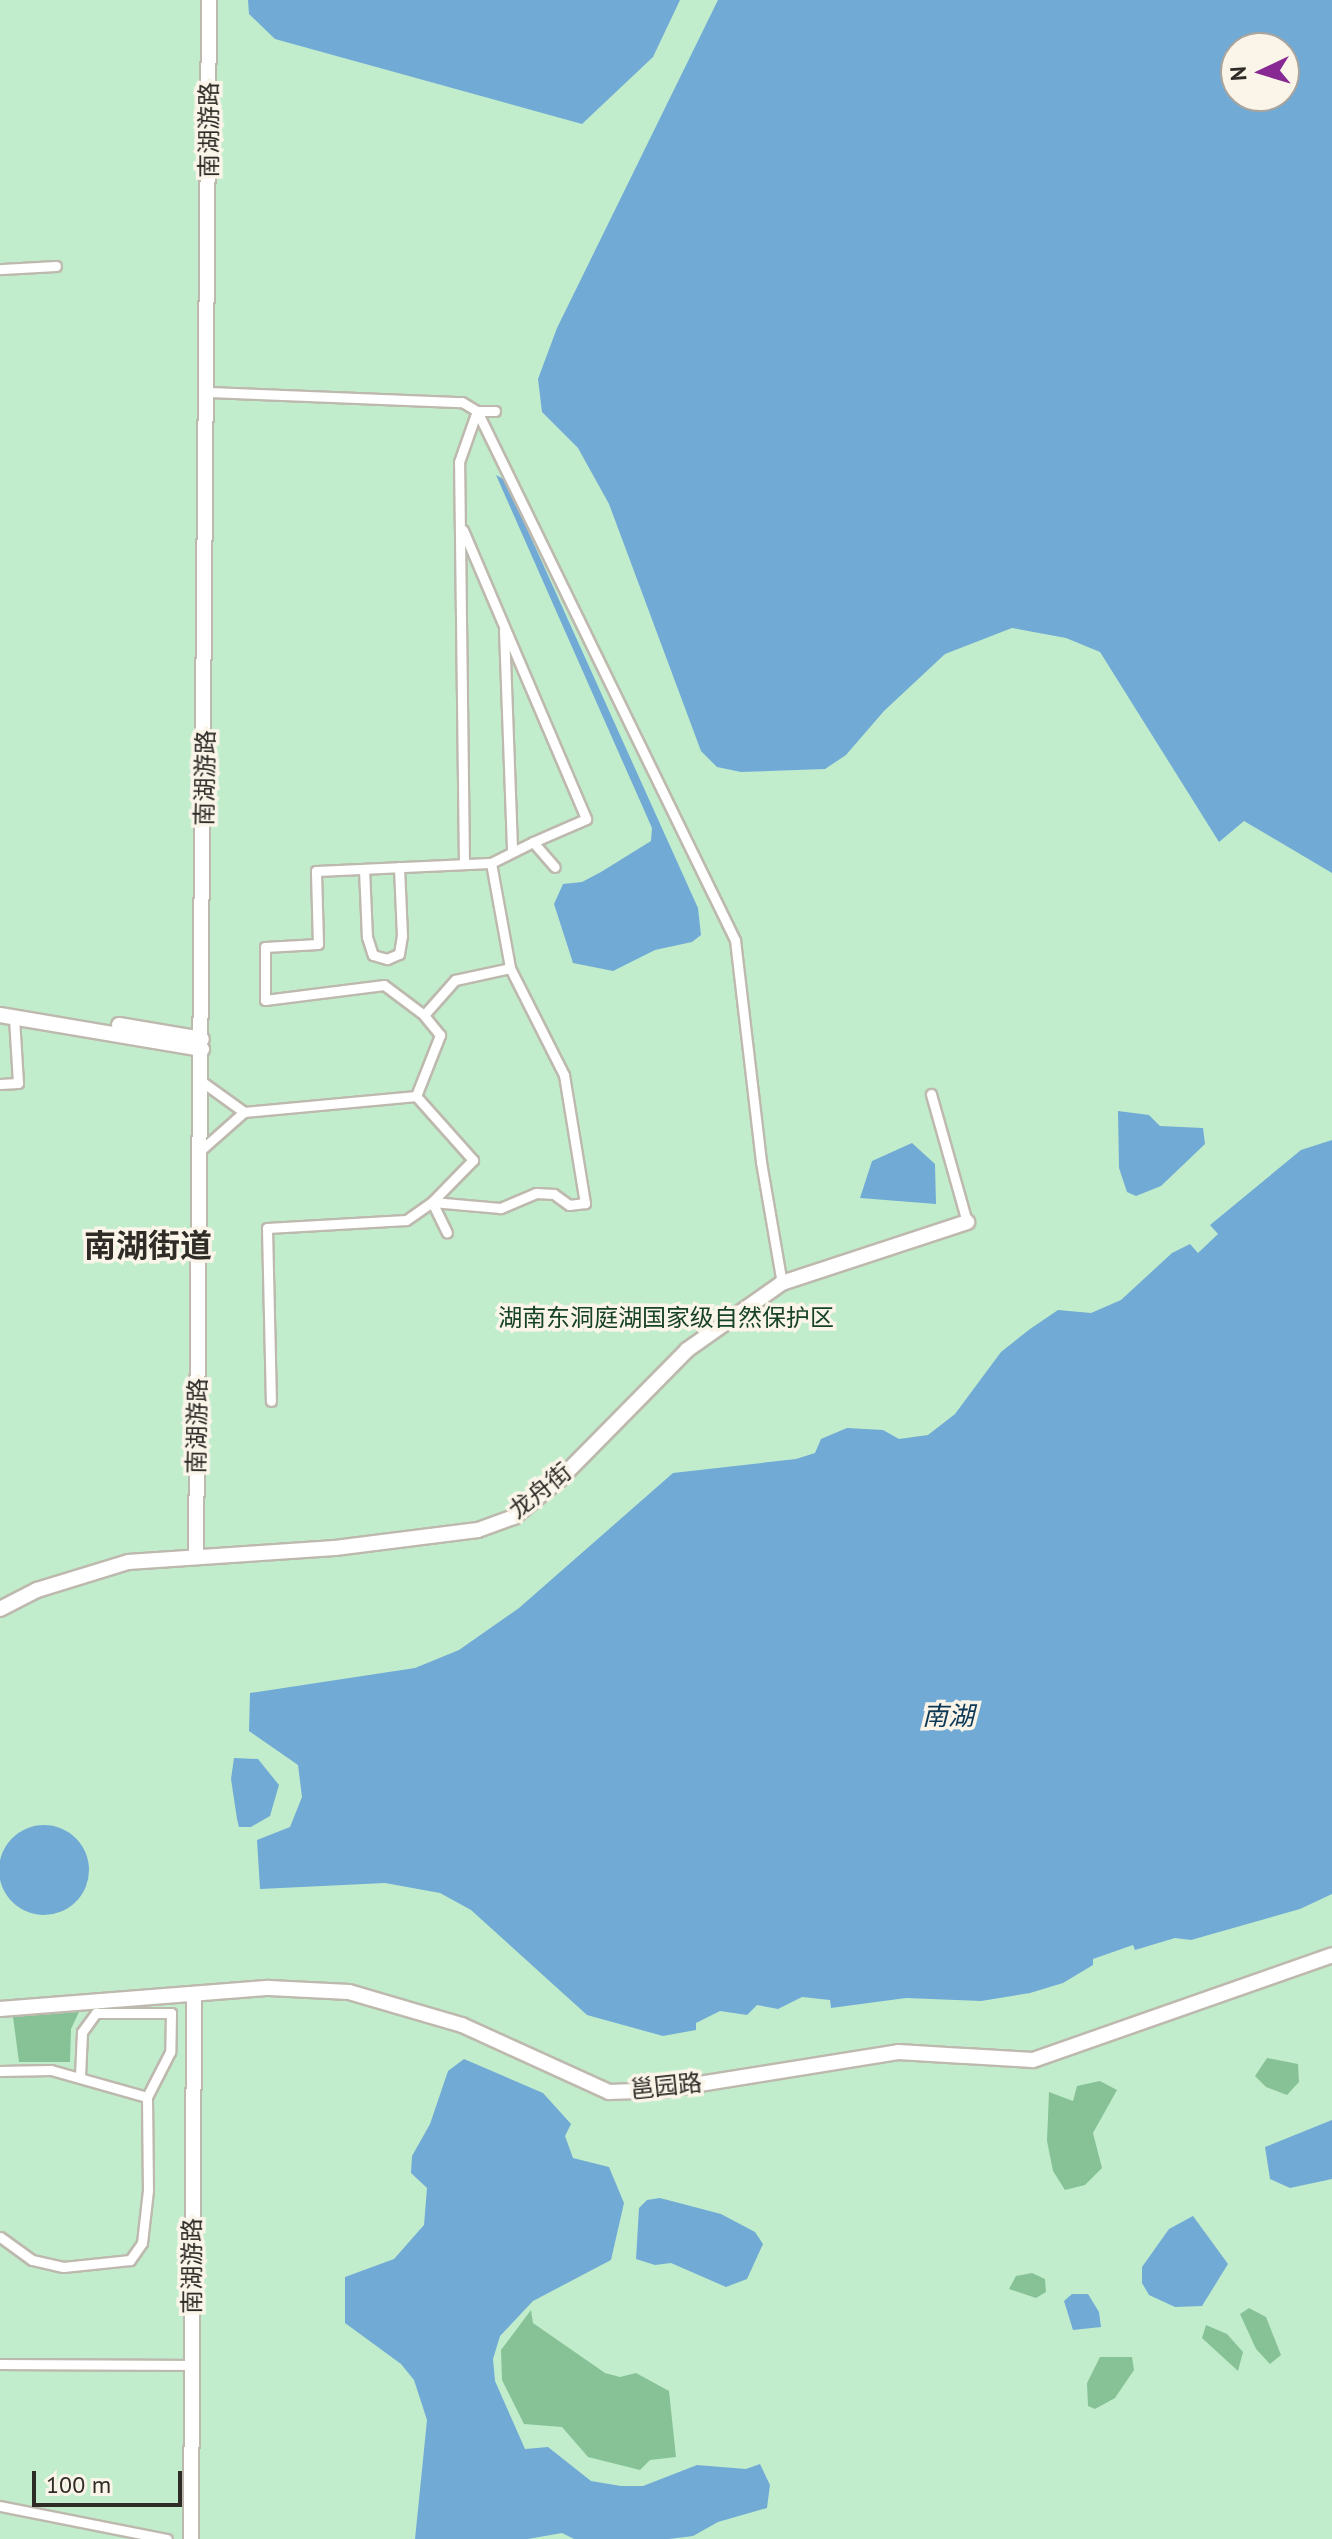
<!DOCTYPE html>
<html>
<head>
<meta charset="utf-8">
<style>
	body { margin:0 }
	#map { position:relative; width:1332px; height:2539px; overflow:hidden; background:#faf4e9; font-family:"PT Sans","Noto Sans SC",sans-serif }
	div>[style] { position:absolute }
	.green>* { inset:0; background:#c1edcc }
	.forest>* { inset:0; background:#87c296 }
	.water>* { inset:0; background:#72aad6 }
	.round { border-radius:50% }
	.roads { filter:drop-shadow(2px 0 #beb9ae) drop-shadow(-2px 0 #beb9ae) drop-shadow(0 2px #beb9ae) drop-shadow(0 -2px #beb9ae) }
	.street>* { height:9px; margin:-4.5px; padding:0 4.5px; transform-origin:4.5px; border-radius:4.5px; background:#fff }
	.secondary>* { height:14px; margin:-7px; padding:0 7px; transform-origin:7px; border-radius:7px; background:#fff }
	span { translate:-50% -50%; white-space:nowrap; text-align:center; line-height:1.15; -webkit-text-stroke:7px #faf4e9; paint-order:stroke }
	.street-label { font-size:24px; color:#2f2c28 }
	.park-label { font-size:24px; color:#164225 }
	.water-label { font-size:26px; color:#0c3856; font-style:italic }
	.district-label { font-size:32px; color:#2f2c28; font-weight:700 }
	.north { position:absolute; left:1220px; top:32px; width:80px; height:80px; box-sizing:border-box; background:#faf4e9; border:2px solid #a9a49c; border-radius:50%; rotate:266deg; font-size:22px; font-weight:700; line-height:32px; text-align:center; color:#2f2c28 }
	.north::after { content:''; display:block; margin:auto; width:28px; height:36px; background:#882892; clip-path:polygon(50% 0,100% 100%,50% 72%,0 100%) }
	.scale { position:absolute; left:32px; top:2471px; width:150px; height:36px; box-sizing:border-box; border:4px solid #2f2c28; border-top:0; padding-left:10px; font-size:24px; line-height:28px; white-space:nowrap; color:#2f2c28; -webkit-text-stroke:6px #faf4e9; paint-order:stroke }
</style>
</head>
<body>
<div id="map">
	<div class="green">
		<div style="clip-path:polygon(evenodd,0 0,1332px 0,1332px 2539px,0 2539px,0 0,1236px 48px,1284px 48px,1284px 96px,1236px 96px,1236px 48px)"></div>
	</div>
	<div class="forest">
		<div style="clip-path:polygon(79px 2012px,71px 2029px,70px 2062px,19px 2062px,13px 2017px)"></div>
		<div style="clip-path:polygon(1267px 2058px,1298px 2064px,1299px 2082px,1287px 2095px,1266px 2087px,1255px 2076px)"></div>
		<div style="clip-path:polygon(1100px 2081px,1117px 2090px,1093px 2133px,1102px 2168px,1085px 2185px,1065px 2190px,1053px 2171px,1047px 2141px,1049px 2092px,1073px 2101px,1077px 2086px)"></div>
		<div style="clip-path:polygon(1032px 2273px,1045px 2279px,1046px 2292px,1036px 2298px,1009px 2289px,1016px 2276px)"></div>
		<div style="clip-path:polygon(1249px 2308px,1266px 2317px,1281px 2355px,1270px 2364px,1256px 2349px,1240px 2314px)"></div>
		<div style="clip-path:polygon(531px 2310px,533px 2323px,605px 2373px,620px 2377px,636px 2373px,669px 2391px,676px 2457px,650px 2460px,640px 2470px,588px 2457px,562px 2427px,524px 2424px,502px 2380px,501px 2350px)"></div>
		<div style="clip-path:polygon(1206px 2325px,1227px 2334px,1243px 2352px,1238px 2371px,1202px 2338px)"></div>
		<div style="clip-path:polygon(1100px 2357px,1132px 2357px,1134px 2370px,1115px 2398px,1095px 2409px,1088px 2406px,1087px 2383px)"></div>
	</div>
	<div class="water">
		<div style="clip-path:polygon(248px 0,680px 0,653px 57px,582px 124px,275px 39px,249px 14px)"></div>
		<div style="clip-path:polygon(evenodd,718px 0,1332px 0,1332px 873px,1244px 821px,1219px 842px,1100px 652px,1066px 638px,1012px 628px,945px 654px,884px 711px,846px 755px,825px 769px,741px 772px,717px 767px,701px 751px,609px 504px,578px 448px,542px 412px,538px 379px,557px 328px,718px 0,1236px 48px,1284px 48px,1284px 96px,1236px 96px,1236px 48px)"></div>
		<div style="clip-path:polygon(496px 475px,505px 480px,698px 908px,701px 935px,692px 942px,655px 950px,613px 971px,573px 963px,554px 904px,563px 884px,582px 882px,601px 872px,651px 841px,652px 828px)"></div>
		<div style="clip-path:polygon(1118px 1111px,1149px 1115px,1160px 1126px,1203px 1128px,1205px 1144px,1161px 1186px,1136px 1196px,1127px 1192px,1119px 1168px)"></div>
		<div style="clip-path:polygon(1332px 1140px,1332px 1894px,1300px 1909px,1191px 1940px,1175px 1938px,1135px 1950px,1133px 1945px,1093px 1959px,1093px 1965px,1063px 1983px,1030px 1993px,981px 2001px,906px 1998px,831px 2008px,830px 2000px,802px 1997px,778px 2009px,757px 2005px,747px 2015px,720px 2011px,696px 2023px,696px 2030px,663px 2036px,587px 2015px,471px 1910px,440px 1893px,385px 1883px,260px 1889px,257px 1840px,290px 1827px,302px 1797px,298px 1765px,249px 1731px,250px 1693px,415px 1668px,459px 1650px,519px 1608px,673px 1473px,796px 1459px,815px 1453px,821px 1439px,847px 1428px,883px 1430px,899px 1439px,928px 1435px,955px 1414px,1001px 1352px,1030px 1329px,1058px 1310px,1091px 1313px,1121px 1300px,1172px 1253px,1190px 1244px,1198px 1253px,1218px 1234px,1210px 1225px,1301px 1150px)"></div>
		<div style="clip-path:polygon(912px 1143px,935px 1164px,936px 1204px,860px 1198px,872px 1161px)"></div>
		<div style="clip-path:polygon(234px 1758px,258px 1759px,279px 1785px,270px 1816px,251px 1827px,239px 1827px,237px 1819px,231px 1779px)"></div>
		<div class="round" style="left:-1px;top:1825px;width:90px;height:90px"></div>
		<div style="clip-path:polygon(464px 2059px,543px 2093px,571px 2124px,565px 2136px,573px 2158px,609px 2167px,624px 2203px,611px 2260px,533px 2301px,500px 2336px,493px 2359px,495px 2381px,525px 2449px,548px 2447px,591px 2481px,621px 2486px,643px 2486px,697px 2465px,746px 2469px,760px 2464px,770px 2485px,767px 2508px,718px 2522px,693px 2536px,669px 2539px,574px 2539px,562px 2533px,528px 2539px,415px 2539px,427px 2420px,414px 2380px,401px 2364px,345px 2323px,345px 2277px,394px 2259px,424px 2225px,427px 2188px,411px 2173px,412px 2156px,430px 2124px,448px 2071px)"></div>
		<div style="clip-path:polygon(1332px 2120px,1332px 2179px,1290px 2188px,1270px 2179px,1265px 2147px)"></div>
		<div style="clip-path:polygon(660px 2198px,721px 2214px,755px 2232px,763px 2244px,747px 2279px,726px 2287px,671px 2263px,655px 2265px,636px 2259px,639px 2208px,647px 2200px)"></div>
		<div style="clip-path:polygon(1193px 2216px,1228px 2264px,1202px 2306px,1175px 2307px,1149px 2295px,1142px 2283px,1142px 2267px,1169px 2229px)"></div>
		<div style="clip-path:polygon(1072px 2294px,1088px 2294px,1099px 2312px,1101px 2327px,1073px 2330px,1064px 2301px)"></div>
	</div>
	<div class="roads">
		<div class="street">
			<div style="left:0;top:269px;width:56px;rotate:-3.1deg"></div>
			<div style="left:209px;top:392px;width:253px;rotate:2.3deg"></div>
			<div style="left:462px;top:402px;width:17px;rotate:31deg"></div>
			<div style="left:477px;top:411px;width:589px;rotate:64deg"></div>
			<div style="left:735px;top:940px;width:224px;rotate:83.3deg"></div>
			<div style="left:761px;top:1162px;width:123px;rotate:80.2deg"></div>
			<div style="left:463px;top:530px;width:314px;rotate:66.9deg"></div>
			<div style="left:586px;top:819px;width:58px;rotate:156.5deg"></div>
			<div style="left:504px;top:630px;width:220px;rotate:87.9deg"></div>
			<div style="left:491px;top:863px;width:47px;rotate:-26.6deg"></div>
			<div style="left:533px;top:842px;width:33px;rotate:49deg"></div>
			<div style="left:464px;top:864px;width:402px;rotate:-90.7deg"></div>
			<div style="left:459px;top:462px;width:54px;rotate:-70.6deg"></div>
			<div style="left:477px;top:411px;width:18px"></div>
			<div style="left:364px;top:869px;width:68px;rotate:87.5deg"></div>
			<div style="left:367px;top:937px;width:19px;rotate:72deg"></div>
			<div style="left:373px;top:955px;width:15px;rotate:16deg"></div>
			<div style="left:387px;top:959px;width:13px;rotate:-23deg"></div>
			<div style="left:399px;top:954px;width:18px;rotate:-81deg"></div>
			<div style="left:402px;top:936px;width:69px;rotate:-92.5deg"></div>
			<div style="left:424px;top:1015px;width:47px;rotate:-48.5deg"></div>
			<div style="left:455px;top:980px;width:56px;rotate:-12.3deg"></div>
			<div style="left:0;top:1084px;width:18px;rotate:-3deg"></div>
			<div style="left:18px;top:1083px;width:66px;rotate:-93.5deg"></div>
			<div style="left:931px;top:1094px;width:133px;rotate:74.3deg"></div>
			<div style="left:416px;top:1096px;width:66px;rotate:-68.5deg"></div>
			<div style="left:440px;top:1035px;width:26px;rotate:-129deg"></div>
			<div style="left:424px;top:1015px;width:50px;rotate:-143.1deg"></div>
			<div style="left:384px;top:985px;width:120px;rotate:172.8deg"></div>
			<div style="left:265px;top:1000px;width:53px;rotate:-90deg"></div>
			<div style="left:265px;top:947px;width:53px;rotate:-3.2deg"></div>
			<div style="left:318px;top:944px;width:73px;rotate:-91.6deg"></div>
			<div style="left:316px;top:871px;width:175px;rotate:-2.6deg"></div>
			<div style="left:491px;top:863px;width:107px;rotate:79.7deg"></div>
			<div style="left:510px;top:968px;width:120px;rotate:63.2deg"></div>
			<div style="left:564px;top:1075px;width:130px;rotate:80.7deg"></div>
			<div style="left:585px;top:1203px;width:16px;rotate:173deg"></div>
			<div style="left:569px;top:1205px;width:19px;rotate:-144deg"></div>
			<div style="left:554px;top:1194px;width:18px;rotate:-177deg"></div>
			<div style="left:536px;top:1193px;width:39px;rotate:157deg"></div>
			<div style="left:500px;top:1208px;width:68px;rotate:-175deg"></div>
			<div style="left:244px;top:1112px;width:173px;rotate:-5.3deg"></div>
			<div style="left:416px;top:1096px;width:86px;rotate:48.3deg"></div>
			<div style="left:473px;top:1160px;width:59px;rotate:134.3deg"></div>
			<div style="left:432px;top:1202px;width:32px;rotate:145deg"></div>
			<div style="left:406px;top:1220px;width:139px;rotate:176.7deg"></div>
			<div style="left:267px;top:1228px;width:173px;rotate:88.7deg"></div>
			<div style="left:201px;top:1150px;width:57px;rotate:-41.5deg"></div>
			<div style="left:244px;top:1112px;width:53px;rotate:-144.2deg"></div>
			<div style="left:432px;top:1202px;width:34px;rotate:64deg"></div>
			<div style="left:0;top:2071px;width:51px;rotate:-1.1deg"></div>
			<div style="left:51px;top:2070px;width:100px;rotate:15.7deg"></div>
			<div style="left:147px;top:2097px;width:93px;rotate:89.4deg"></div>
			<div style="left:148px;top:2190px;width:53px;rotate:96.5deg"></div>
			<div style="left:142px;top:2243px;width:21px;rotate:125deg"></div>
			<div style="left:130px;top:2260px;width:67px;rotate:174deg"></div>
			<div style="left:63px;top:2267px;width:32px;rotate:-167deg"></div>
			<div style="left:32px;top:2260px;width:39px;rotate:-144deg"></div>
			<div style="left:80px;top:2076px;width:44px;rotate:-87.4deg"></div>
			<div style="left:82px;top:2032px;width:24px;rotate:-54deg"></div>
			<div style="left:96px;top:2013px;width:75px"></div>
			<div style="left:171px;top:2013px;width:39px;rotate:91deg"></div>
			<div style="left:170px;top:2052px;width:51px;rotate:117.1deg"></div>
			<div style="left:0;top:2364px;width:192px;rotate:0.3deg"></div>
			<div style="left:0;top:2506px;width:170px;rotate:11.2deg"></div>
		</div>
		<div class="secondary">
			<div style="left:0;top:1015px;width:205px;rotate:9.6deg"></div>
			<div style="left:119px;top:1025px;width:84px;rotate:9.6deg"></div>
			<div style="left:196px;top:1557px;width:1557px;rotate:-89.52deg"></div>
			<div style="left:0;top:1609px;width:42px;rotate:-27.2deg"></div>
			<div style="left:37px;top:1590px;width:95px;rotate:-17.1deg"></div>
			<div style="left:128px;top:1562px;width:207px;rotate:-3.9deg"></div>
			<div style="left:335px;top:1548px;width:144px;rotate:-7.2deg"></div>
			<div style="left:478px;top:1530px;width:38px;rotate:-20deg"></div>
			<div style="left:514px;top:1517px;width:60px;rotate:-39.6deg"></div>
			<div style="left:560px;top:1479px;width:181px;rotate:-45.4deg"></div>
			<div style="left:687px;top:1350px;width:116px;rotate:-35.2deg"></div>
			<div style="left:782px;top:1283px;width:195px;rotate:-18.2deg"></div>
			<div style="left:0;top:2009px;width:270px;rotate:-4.5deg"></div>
			<div style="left:269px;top:1988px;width:80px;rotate:2.9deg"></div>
			<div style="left:349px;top:1992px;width:118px;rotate:16.3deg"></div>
			<div style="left:462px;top:2025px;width:162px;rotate:24.5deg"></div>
			<div style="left:609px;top:2092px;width:53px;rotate:-2.2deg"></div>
			<div style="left:662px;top:2090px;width:239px;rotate:-9.1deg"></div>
			<div style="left:898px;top:2052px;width:135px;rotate:3.4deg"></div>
			<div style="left:1033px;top:2060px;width:317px;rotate:-19.3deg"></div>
			<div style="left:191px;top:2539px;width:545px;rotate:-89.68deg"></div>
		</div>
	</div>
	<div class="street-label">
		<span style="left:209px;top:130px;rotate:-90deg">南湖游路</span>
		<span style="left:205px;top:778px;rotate:-89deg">南湖游路</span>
		<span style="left:197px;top:1426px;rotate:-89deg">南湖游路</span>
		<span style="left:540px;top:1491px;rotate:-39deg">龙舟街</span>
		<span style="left:666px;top:2086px;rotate:-6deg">邕园路</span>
		<span style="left:192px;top:2266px;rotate:-90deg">南湖游路</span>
	</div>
	<div class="park-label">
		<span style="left:666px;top:1318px">湖南东洞庭湖国家级自然保护区</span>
	</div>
	<div class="water-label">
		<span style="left:948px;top:1716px">南湖</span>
	</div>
	<div class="district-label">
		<span style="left:148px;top:1245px">南湖街道</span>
	</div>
	<div class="north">N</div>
	<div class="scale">100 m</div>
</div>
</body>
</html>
